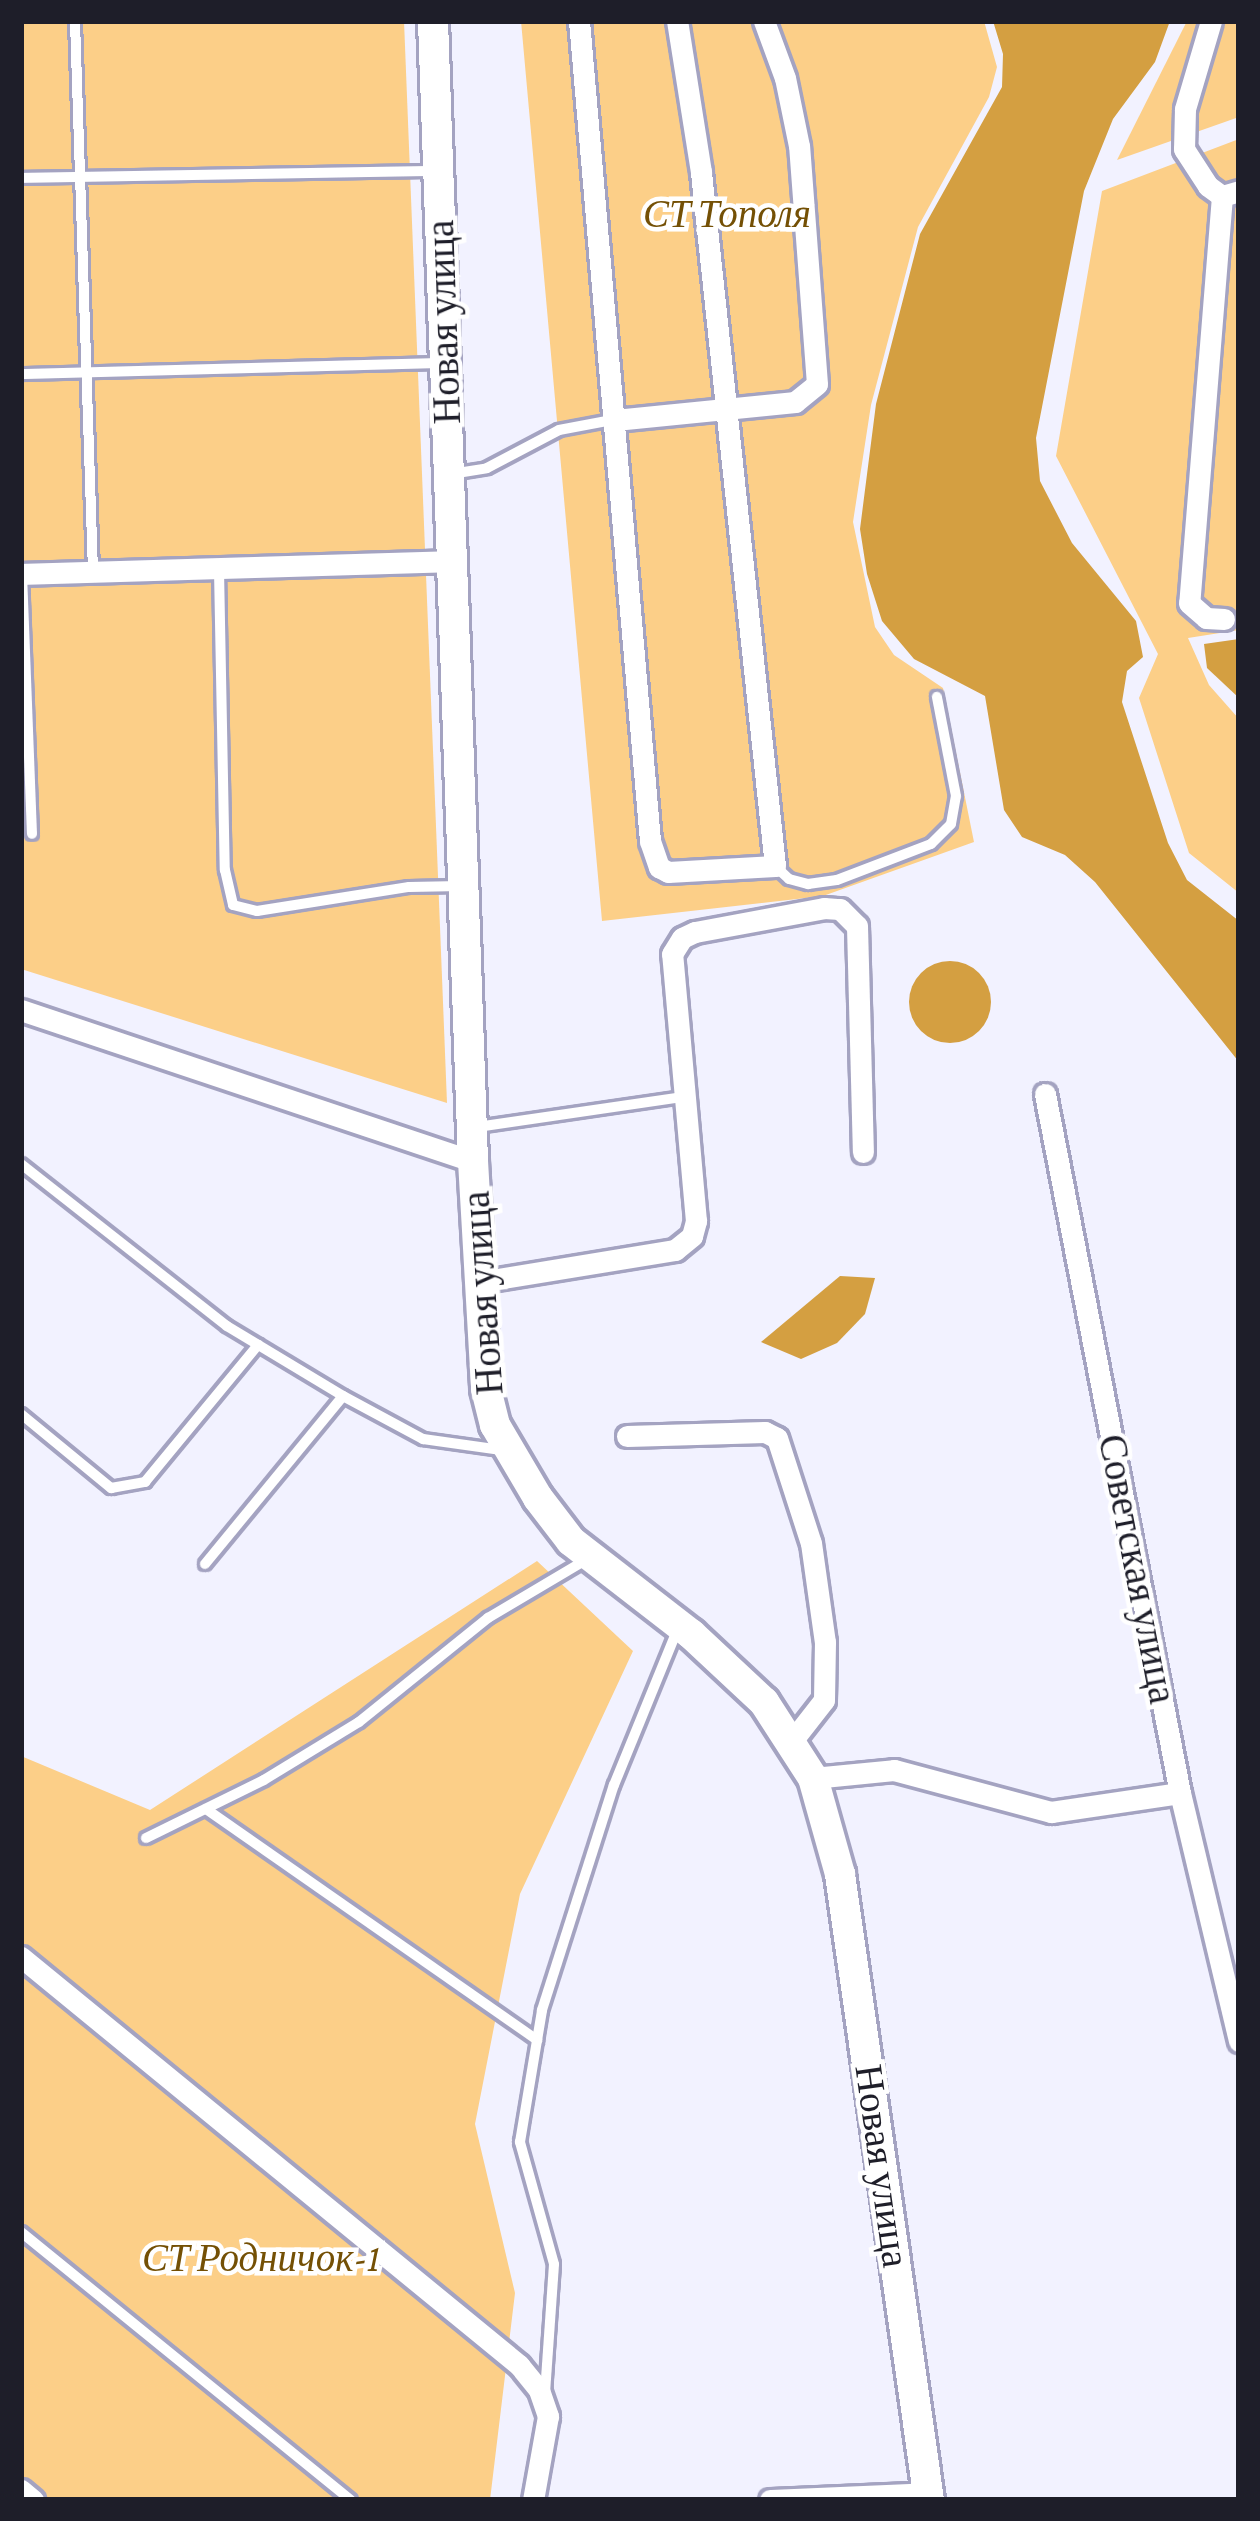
<!DOCTYPE html>
<html>
<head>
<meta charset="utf-8">
<style>
	body { margin:0 }
	#map { position:relative; width:1260px; height:2521px; overflow:hidden; background:#f2f2ff; font-family:"Crimson Pro",serif }
	div>[style] { position:absolute }
	.green>* { inset:0; background:#fccf88 }
	.water>* { inset:0; background:#d49f41 }
	.round { border-radius:50% }
	.roads { filter:drop-shadow(3px 0 #a4a3c1) drop-shadow(-3px 0 #a4a3c1) drop-shadow(0 3px #a4a3c1) drop-shadow(0 -3px #a4a3c1) }
	.lane>* { height:10px; margin:-5px; padding:0 5px; transform-origin:5px; border-radius:5px; background:#fff }
	.street>* { height:21px; margin:-10.5px; padding:0 10.5px; transform-origin:10.5px; border-radius:10.5px; background:#fff }
	.secondary>* { height:30px; margin:-15px; padding:0 15px; transform-origin:15px; border-radius:15px; background:#fff }
	span { translate:-50% -50%; white-space:nowrap; text-align:center; line-height:1.15; -webkit-text-stroke:9px #fff; paint-order:stroke }
	.park-label { font-size:39px; color:#745005; font-style:italic }
	.street-label { font-size:39px; color:#1e1e29 }
	.frame { position:absolute; inset:0; border:24px solid #1e1e29; pointer-events:none }
</style>
</head>
<body>
<div id="map">
	<div class="green">
		<div style="clip-path:polygon(21px 21px,404px 21px,447px 1103px,21px 969px)"></div>
		<div style="clip-path:polygon(521px 21px,984px 21px,997px 67px,989px 97px,918px 227px,871px 405px,853px 522px,875px 627px,894px 655px,943px 688px,974px 842px,823px 896px,602px 921px)"></div>
		<div style="clip-path:polygon(1187px 21px,1239px 21px,1239px 117px,1117px 160px)"></div>
		<div style="clip-path:polygon(1239px 139px,1239px 630px,1188px 638px,1209px 685px,1239px 719px,1239px 893px,1189px 853px,1139px 698px,1158px 654px,1056px 456px,1102px 191px)"></div>
		<div style="clip-path:polygon(537px 1561px,633px 1651px,520px 1894px,475px 2124px,515px 2293px,490px 2500px,21px 2500px,21px 1756px,150px 1810px)"></div>
	</div>
	<div class="water">
		<div style="clip-path:polygon(993px 21px,1170px 21px,1155px 62px,1113px 119px,1084px 191px,1036px 438px,1040px 481px,1072px 543px,1136px 621px,1143px 657px,1127px 671px,1122px 702px,1168px 843px,1187px 880px,1239px 921px,1239px 1062px,1095px 882px,1065px 855px,1022px 837px,1004px 810px,985px 696px,914px 659px,882px 621px,867px 574px,860px 529px,876px 404px,920px 234px,1002px 87px,1003px 54px)"></div>
		<div style="clip-path:polygon(1239px 639px,1239px 698px,1207px 668px,1204px 644px)"></div>
		<div class="round" style="left:909px;top:961px;width:82px;height:82px"></div>
		<div style="clip-path:polygon(840px 1276px,875px 1278px,865px 1314px,837px 1343px,801px 1359px,761px 1342px)"></div>
	</div>
	<div class="roads">
		<div class="lane">
			<div style="left:75px;top:21px;width:551px;rotate:88.13deg"></div>
			<div style="left:21px;top:178px;width:417px;rotate:-1deg"></div>
			<div style="left:21px;top:374px;width:423px;rotate:-1.5deg"></div>
			<div style="left:451px;top:474px;width:36px;rotate:-9deg"></div>
			<div style="left:487px;top:468px;width:81px;rotate:-27.8deg"></div>
			<div style="left:559px;top:430px;width:54px;rotate:-10.7deg"></div>
			<div style="left:219px;top:570px;width:300px;rotate:88.9deg"></div>
			<div style="left:225px;top:870px;width:36px;rotate:77deg"></div>
			<div style="left:233px;top:905px;width:25px;rotate:14deg"></div>
			<div style="left:257px;top:911px;width:154px;rotate:-9deg"></div>
			<div style="left:409px;top:887px;width:52px;rotate:-1.1deg"></div>
			<div style="left:22px;top:574px;width:260px;rotate:87.8deg"></div>
			<div style="left:775px;top:866px;width:19px;rotate:43deg"></div>
			<div style="left:789px;top:879px;width:20px;rotate:15deg"></div>
			<div style="left:808px;top:884px;width:29px;rotate:-8deg"></div>
			<div style="left:837px;top:880px;width:101px;rotate:-21deg"></div>
			<div style="left:931px;top:844px;width:28px;rotate:-45deg"></div>
			<div style="left:951px;top:824px;width:28px;rotate:-80deg"></div>
			<div style="left:956px;top:796px;width:101px;rotate:-100.9deg"></div>
			<div style="left:477px;top:1127px;width:207px;rotate:-8.3deg"></div>
			<div style="left:21px;top:1164px;width:262px;rotate:38.2deg"></div>
			<div style="left:227px;top:1326px;width:135px;rotate:31.1deg"></div>
			<div style="left:343px;top:1396px;width:91px;rotate:28.3deg"></div>
			<div style="left:423px;top:1439px;width:79px;rotate:8deg"></div>
			<div style="left:21px;top:1414px;width:117px;rotate:39.4deg"></div>
			<div style="left:111px;top:1488px;width:35px;rotate:-10deg"></div>
			<div style="left:145px;top:1482px;width:178px;rotate:-50.5deg"></div>
			<div style="left:205px;top:1564px;width:217px;rotate:-50.6deg"></div>
			<div style="left:206px;top:1809px;width:404px;rotate:34.9deg"></div>
			<div style="left:146px;top:1838px;width:131px;rotate:-26.2deg"></div>
			<div style="left:264px;top:1780px;width:111px;rotate:-31.4deg"></div>
			<div style="left:359px;top:1722px;width:166px;rotate:-38.9deg"></div>
			<div style="left:488px;top:1618px;width:117px;rotate:-30.7deg"></div>
			<div style="left:21px;top:2232px;width:425px;rotate:39.1deg"></div>
			<div style="left:545px;top:2393px;width:129px;rotate:-86deg"></div>
			<div style="left:554px;top:2264px;width:127px;rotate:-105.6deg"></div>
			<div style="left:520px;top:2142px;width:134px;rotate:-80.5deg"></div>
			<div style="left:542px;top:2010px;width:236px;rotate:-72.3deg"></div>
			<div style="left:614px;top:1785px;width:172px;rotate:-67.8deg"></div>
		</div>
		<div class="street">
			<div style="left:579px;top:21px;width:823px;rotate:85.05deg"></div>
			<div style="left:650px;top:841px;width:28px;rotate:71deg"></div>
			<div style="left:659px;top:867px;width:10px;rotate:29deg"></div>
			<div style="left:668px;top:872px;width:107px;rotate:-3.2deg"></div>
			<div style="left:775px;top:866px;width:698px;rotate:-96.09deg"></div>
			<div style="left:701px;top:172px;width:153px;rotate:-99deg"></div>
			<div style="left:1211px;top:21px;width:92px;rotate:106.5deg"></div>
			<div style="left:1185px;top:109px;width:40px;rotate:91.4deg"></div>
			<div style="left:1184px;top:149px;width:44px;rotate:57deg"></div>
			<div style="left:1208px;top:186px;width:17px;rotate:36deg"></div>
			<div style="left:1222px;top:196px;width:18px;rotate:-16deg"></div>
			<div style="left:1222px;top:196px;width:408px;rotate:94.6deg"></div>
			<div style="left:1189px;top:603px;width:23px;rotate:41deg"></div>
			<div style="left:1206px;top:618px;width:18px;rotate:3deg"></div>
			<div style="left:615px;top:420px;width:181px;rotate:-5.7deg"></div>
			<div style="left:795px;top:402px;width:28px;rotate:-39deg"></div>
			<div style="left:817px;top:384px;width:239px;rotate:-94.3deg"></div>
			<div style="left:799px;top:146px;width:69px;rotate:-101.6deg"></div>
			<div style="left:785px;top:78px;width:61px;rotate:-110.2deg"></div>
			<div style="left:21px;top:574px;width:433px;rotate:-1.7deg"></div>
			<div style="left:21px;top:1010px;width:477px;rotate:18.5deg"></div>
			<div style="left:1045px;top:1094px;width:712px;rotate:79.07deg"></div>
			<div style="left:1180px;top:1793px;width:255px;rotate:76.6deg"></div>
			<div style="left:479px;top:1282px;width:199px;rotate:-9.3deg"></div>
			<div style="left:675px;top:1250px;width:22px;rotate:-39deg"></div>
			<div style="left:692px;top:1236px;width:16px;rotate:-75deg"></div>
			<div style="left:696px;top:1221px;width:268px;rotate:-95.1deg"></div>
			<div style="left:672px;top:954px;width:19px;rotate:-58deg"></div>
			<div style="left:682px;top:938px;width:14px;rotate:-25deg"></div>
			<div style="left:695px;top:932px;width:131px;rotate:-10.5deg"></div>
			<div style="left:824px;top:908px;width:16px;rotate:4deg"></div>
			<div style="left:840px;top:909px;width:24px;rotate:45deg"></div>
			<div style="left:857px;top:926px;width:226px;rotate:88.5deg"></div>
			<div style="left:627px;top:1436px;width:138px;rotate:-1.7deg"></div>
			<div style="left:765px;top:1432px;width:13px;rotate:27deg"></div>
			<div style="left:777px;top:1438px;width:110px;rotate:72.1deg"></div>
			<div style="left:811px;top:1543px;width:100px;rotate:82deg"></div>
			<div style="left:825px;top:1642px;width:58px;rotate:91deg"></div>
			<div style="left:824px;top:1700px;width:52px;rotate:128deg"></div>
			<div style="left:813px;top:1778px;width:81px;rotate:-5.6deg"></div>
			<div style="left:894px;top:1770px;width:163px;rotate:15deg"></div>
			<div style="left:1051px;top:1812px;width:130px;rotate:-8.4deg"></div>
			<div style="left:21px;top:1957px;width:644px;rotate:39.33deg"></div>
			<div style="left:519px;top:2365px;width:32px;rotate:51deg"></div>
			<div style="left:539px;top:2390px;width:28px;rotate:71deg"></div>
			<div style="left:548px;top:2416px;width:85px;rotate:100.1deg"></div>
			<div style="left:21px;top:2490px;width:16px;rotate:40deg"></div>
			<div style="left:770px;top:2500px;width:158px;rotate:-2.5deg"></div>
		</div>
		<div class="secondary">
			<div style="left:433px;top:21px;width:1141px;rotate:87.99deg"></div>
			<div style="left:473px;top:1161px;width:228px;rotate:86.7deg"></div>
			<div style="left:486px;top:1389px;width:37px;rotate:76deg"></div>
			<div style="left:495px;top:1425px;width:85px;rotate:59.5deg"></div>
			<div style="left:538px;top:1498px;width:54px;rotate:52.5deg"></div>
			<div style="left:571px;top:1541px;width:152px;rotate:37.8deg"></div>
			<div style="left:691px;top:1634px;width:100px;rotate:43deg"></div>
			<div style="left:764px;top:1702px;width:90px;rotate:57.2deg"></div>
			<div style="left:813px;top:1778px;width:100px;rotate:74.3deg"></div>
			<div style="left:840px;top:1874px;width:632px;rotate:81.91deg"></div>
		</div>
	</div>
	<div class="park-label">
		<span style="left:727px;top:214px">СТ Тополя</span>
		<span style="left:261px;top:2258px">СТ Родничок-1</span>
	</div>
	<div class="street-label">
		<span style="left:444px;top:322px;rotate:-92deg">Новая улица</span>
		<span style="left:483px;top:1293px;rotate:-94deg">Новая улица</span>
		<span style="left:1137px;top:1569px;rotate:79deg">Советская улица</span>
		<span style="left:882px;top:2166px;rotate:82deg">Новая улица</span>
	</div>
	<div class="frame"></div>
</div>
</body>
</html>
